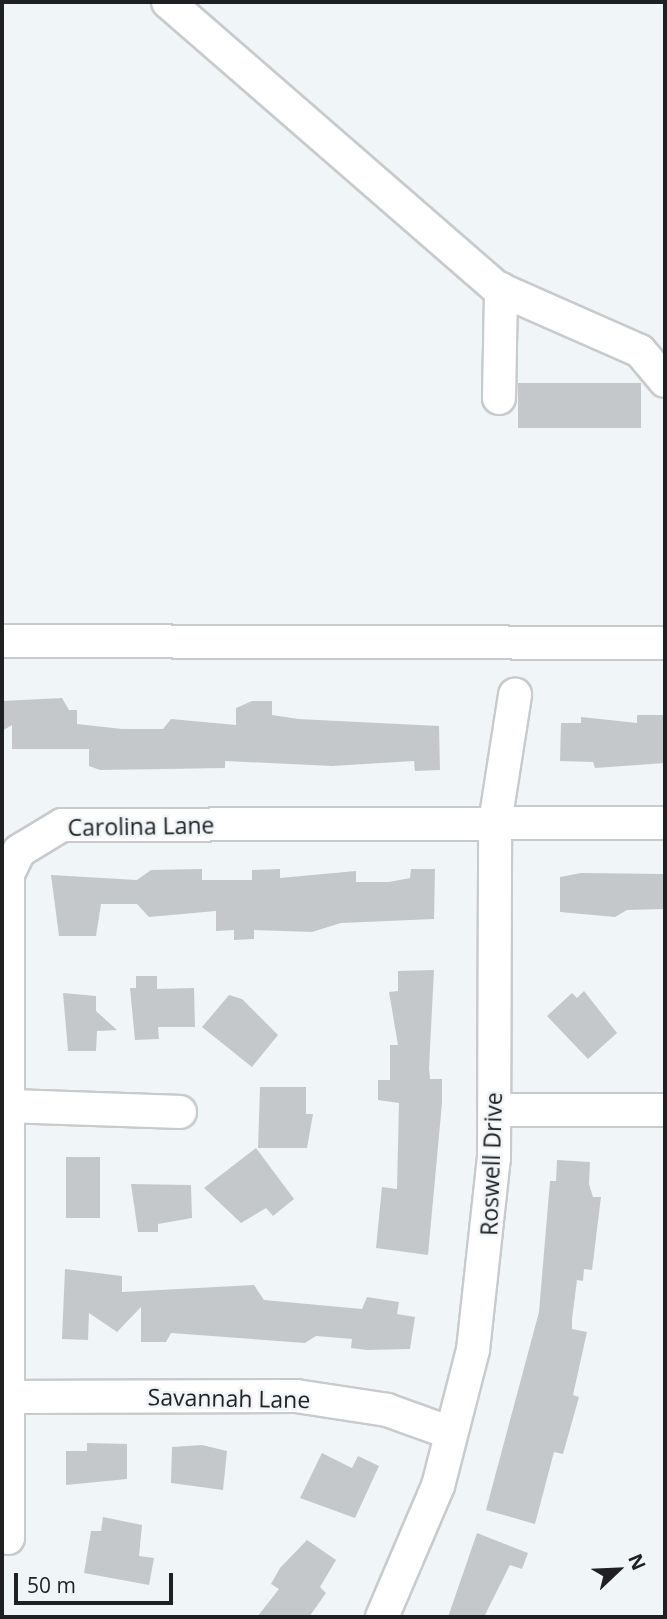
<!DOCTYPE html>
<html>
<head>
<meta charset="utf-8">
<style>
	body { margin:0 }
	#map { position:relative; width:667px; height:1619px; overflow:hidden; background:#f0f5f8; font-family:"Open Sans",sans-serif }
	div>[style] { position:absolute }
	.building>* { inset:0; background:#c4c8cb; transform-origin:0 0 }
	.roads { filter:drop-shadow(2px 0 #c7cbce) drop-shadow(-2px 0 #c7cbce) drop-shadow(0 2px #c7cbce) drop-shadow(0 -2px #c7cbce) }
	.minor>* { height:32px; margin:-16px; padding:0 16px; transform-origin:16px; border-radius:16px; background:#fff }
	span { translate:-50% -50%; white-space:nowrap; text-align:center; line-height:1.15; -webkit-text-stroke:5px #f0f5f8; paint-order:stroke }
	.street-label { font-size:23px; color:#1e2021 }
	.frame { position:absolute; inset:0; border:4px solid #1e2021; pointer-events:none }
	.north { position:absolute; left:583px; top:1535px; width:70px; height:70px; -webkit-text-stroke:5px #f0f5f8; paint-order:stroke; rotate:67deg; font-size:19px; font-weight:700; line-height:28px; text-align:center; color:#1e2021 }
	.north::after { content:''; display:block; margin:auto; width:24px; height:32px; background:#1e2021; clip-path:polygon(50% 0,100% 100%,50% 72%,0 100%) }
	.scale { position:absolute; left:14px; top:1573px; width:159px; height:32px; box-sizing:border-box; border:4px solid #1e2021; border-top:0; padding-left:9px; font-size:21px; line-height:24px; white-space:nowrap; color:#1e2021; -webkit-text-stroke:5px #f0f5f8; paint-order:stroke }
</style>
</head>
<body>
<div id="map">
	<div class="building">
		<div style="left:518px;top:383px;width:123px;height:45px"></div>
		<div style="clip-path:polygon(62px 698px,69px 710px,77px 710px,77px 724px,122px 729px,163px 729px,171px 719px,236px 725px,236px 708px,252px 701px,272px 701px,272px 715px,298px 719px,439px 726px,440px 770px,415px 771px,414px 761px,332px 766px,225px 761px,225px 768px,100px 770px,89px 766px,89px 749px,12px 749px,12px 725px,2px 731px,2px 701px)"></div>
		<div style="clip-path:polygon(637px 715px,665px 715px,665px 763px,595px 768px,593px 762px,560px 761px,561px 723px,581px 723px,581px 717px,637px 723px)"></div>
		<div style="clip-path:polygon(202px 869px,202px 880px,252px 880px,252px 870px,280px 869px,280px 878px,356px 871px,356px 882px,389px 882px,410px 878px,411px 869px,435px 869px,434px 919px,341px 923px,312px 932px,254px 930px,254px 939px,234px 940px,234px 930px,216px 931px,216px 911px,149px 917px,137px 904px,101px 904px,96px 936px,59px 936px,51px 875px,137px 880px,151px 870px)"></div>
		<div style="clip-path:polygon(581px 873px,665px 874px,665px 909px,627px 910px,615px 917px,560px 912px,560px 877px)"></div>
		<div style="clip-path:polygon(434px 970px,429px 1068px,430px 1079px,442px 1079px,442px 1103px,428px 1255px,376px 1248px,382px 1187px,397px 1189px,399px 1103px,378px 1100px,378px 1080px,390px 1080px,390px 1045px,398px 1045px,389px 992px,398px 991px,398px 971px)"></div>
		<div style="clip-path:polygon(136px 976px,157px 976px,157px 989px,194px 988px,195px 1027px,158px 1027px,159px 1039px,135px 1040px,130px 988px,136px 988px)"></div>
		<div style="clip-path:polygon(584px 991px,617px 1033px,588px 1059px,547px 1016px,572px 993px,577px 998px)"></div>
		<div style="clip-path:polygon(63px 993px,96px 996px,96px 1011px,117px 1030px,97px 1031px,96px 1051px,68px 1051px)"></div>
		<div style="clip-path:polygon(229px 995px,242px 999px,278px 1035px,252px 1067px,202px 1027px)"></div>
		<div style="clip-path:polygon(260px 1087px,306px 1087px,306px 1114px,313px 1114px,307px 1148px,258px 1148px)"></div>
		<div style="clip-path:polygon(256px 1148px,294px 1199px,273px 1216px,266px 1208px,241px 1223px,204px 1188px)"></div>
		<div style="left:66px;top:1157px;width:34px;height:61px"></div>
		<div style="clip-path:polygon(557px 1160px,590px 1162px,589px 1184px,593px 1197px,601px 1197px,592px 1270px,584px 1269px,583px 1281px,577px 1280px,572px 1319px,572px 1329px,587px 1332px,573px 1395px,579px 1397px,563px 1454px,554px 1452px,535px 1524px,486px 1510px,539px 1312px,550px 1181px,556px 1181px)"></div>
		<div style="clip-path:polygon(131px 1184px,191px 1185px,192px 1218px,158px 1224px,158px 1232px,138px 1232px)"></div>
		<div style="clip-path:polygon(65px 1269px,122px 1276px,122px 1292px,254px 1285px,264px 1300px,362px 1309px,367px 1297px,399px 1302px,397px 1314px,415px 1317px,410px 1349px,367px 1350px,351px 1348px,352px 1339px,316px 1336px,305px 1343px,171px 1333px,166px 1342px,141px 1342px,141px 1307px,117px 1332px,89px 1313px,88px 1340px,62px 1339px)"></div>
		<div style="clip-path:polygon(87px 1443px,127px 1444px,127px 1479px,66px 1485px,66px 1451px,87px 1451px)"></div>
		<div style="clip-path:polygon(202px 1445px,227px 1451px,223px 1490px,171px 1483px,172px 1447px)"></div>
		<div style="clip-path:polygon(322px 1453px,352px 1468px,358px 1456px,379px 1466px,355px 1518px,300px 1498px)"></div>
		<div style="clip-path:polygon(103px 1517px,142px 1525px,139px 1556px,154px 1558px,149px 1585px,84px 1573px,91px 1531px,101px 1531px)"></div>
		<div style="clip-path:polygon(477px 1533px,528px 1553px,522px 1569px,510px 1565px,484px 1617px,448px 1617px)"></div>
		<div style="clip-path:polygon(307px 1540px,336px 1560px,320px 1587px,326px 1593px,309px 1617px,257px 1617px,279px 1589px,271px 1584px,280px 1568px)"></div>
	</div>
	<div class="roads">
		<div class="minor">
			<div style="left:168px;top:2px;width:436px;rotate:41deg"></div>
			<div style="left:497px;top:288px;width:156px;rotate:23.8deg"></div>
			<div style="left:640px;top:351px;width:39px;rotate:50deg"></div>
			<div style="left:499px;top:398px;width:109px;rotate:-88.9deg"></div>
			<div style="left:2px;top:641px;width:663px;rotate:0.17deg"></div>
			<div style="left:9px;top:1106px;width:171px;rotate:2deg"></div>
			<div style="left:495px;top:1110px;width:170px"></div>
			<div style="left:2px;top:1397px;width:294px;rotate:-0.2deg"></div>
			<div style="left:296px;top:1396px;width:92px;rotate:8.7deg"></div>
			<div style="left:387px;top:1410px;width:68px;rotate:19.8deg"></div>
			<div style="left:8px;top:1538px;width:664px;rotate:-90deg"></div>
			<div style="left:8px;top:874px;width:25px;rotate:-64deg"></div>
			<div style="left:19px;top:851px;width:50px;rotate:-31.2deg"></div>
			<div style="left:62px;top:825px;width:603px;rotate:-0.19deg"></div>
			<div style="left:382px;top:1617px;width:142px;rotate:-66.9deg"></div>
			<div style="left:438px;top:1486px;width:140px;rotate:-75.6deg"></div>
			<div style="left:473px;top:1350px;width:193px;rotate:-83.8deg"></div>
			<div style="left:494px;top:1158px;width:335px;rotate:-89.8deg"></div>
			<div style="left:495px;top:823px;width:130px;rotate:-81.1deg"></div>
		</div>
	</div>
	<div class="street-label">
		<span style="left:141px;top:826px;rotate:-1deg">Carolina Lane</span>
		<span style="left:491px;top:1164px;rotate:-88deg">Roswell Drive</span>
		<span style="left:229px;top:1398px;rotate:1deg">Savannah Lane</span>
	</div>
	<div class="frame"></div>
	<div class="north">N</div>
	<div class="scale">50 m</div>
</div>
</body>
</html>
